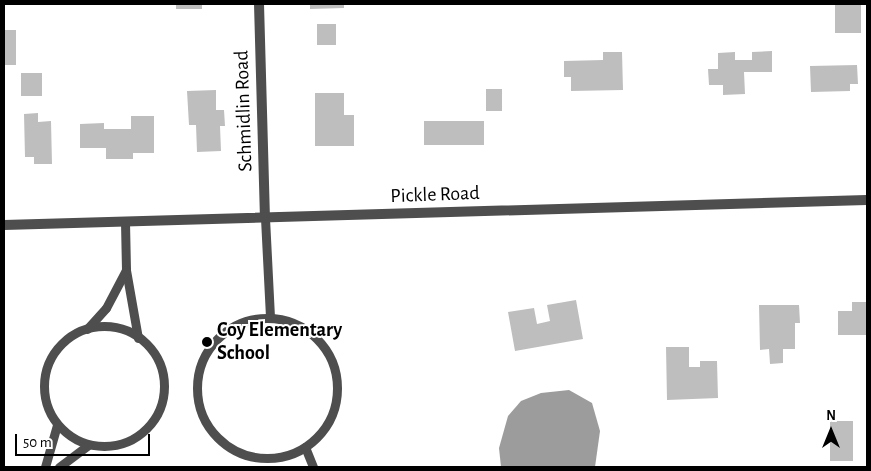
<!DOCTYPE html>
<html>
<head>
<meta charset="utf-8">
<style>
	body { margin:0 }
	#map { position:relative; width:871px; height:471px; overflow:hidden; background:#fff; font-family:"Alegreya Sans",sans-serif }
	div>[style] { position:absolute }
	.water>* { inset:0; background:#9c9c9c }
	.building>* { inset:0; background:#bebebe; transform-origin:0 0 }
	.service>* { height:9px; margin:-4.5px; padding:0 4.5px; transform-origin:4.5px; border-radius:4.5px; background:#4e4e4e }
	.service>.ring { margin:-4.5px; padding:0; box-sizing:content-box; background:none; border:9px solid #4e4e4e; border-radius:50% }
	.minor>* { height:10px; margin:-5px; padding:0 5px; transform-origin:5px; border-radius:5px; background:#4e4e4e }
	.tertiary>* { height:10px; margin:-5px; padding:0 5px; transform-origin:5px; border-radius:5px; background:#4e4e4e }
	.dots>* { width:14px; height:14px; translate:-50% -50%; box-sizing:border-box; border:2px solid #fff; border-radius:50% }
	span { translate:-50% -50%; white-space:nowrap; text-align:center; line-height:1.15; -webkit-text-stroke:4px #fff; paint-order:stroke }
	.street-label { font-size:20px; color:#000 }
	.poi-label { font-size:20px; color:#000; font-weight:700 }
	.left { translate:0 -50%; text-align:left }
	.frame { position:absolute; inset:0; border:5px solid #000; pointer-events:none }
	.north { position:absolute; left:806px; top:406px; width:50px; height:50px; -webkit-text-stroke:4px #fff; paint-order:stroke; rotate:0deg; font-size:14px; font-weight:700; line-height:20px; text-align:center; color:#000 }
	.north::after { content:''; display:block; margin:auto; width:18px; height:22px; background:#000; clip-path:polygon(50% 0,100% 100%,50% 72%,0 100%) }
	.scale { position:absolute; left:15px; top:434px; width:135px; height:22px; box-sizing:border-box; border:2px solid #000; border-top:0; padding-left:6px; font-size:15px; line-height:18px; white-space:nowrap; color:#000; -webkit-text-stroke:4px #fff; paint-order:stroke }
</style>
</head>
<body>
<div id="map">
	<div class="water">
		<div style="clip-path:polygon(569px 390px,592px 403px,600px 431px,595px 467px,501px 467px,499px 448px,508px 416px,521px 401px,541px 393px)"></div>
	</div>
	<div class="building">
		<div style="left:176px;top:4px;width:26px;height:5px"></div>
		<div style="clip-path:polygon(310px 4px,344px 4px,344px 8px,310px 9px)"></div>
		<div style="left:835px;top:4px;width:26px;height:29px"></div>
		<div style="left:317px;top:24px;width:19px;height:21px"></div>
		<div style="left:4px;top:30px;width:12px;height:35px"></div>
		<div style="clip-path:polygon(772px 51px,772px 72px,744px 72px,745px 94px,723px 95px,723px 85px,709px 85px,708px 69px,718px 69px,718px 53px,735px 52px,735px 60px,752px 60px,752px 52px)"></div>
		<div style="clip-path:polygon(603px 52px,622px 52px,623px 90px,571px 91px,571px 77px,564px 77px,564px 61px,603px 60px)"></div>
		<div style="clip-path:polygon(857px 65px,858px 84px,850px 84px,850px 91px,811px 92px,810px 66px)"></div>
		<div style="left:21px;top:73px;width:21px;height:23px"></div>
		<div style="left:486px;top:89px;width:16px;height:22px"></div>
		<div style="clip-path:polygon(216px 90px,216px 110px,224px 110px,225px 126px,220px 126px,221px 151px,197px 152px,196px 125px,189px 125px,187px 91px)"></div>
		<div style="clip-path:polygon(315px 93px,344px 93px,344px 115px,354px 115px,354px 146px,315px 146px)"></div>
		<div style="clip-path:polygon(38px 113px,38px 122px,51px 121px,52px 164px,34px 164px,34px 157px,25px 157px,24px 114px)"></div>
		<div style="clip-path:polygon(131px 116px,154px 116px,154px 153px,133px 153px,133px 159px,106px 159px,106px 148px,80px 148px,80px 124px,104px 123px,104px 129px,131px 129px)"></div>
		<div style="left:484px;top:121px;width:24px;height:60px;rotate:90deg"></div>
		<div style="clip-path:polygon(576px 300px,583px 339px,515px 351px,508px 312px,534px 308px,537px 324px,550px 321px,547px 305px)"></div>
		<div style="clip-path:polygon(852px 302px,867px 302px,867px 335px,838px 335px,838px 311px,852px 311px)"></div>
		<div style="clip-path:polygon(759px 305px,799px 305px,800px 323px,795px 323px,795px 349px,783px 349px,783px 363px,770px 364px,769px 349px,760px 350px)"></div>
		<div style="clip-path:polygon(666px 347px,689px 347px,689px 367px,700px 367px,700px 361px,717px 361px,718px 398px,667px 400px)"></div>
		<div style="left:830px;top:421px;width:23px;height:40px"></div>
	</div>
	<div class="service">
		<div style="left:265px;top:218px;width:99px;rotate:87.1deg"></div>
		<div style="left:125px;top:222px;width:48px;rotate:88.8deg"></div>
		<div style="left:126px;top:270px;width:69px;rotate:80deg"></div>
		<div class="ring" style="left:197px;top:318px;width:131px;height:131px"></div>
		<div class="ring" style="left:44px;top:326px;width:111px;height:111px"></div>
		<div style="left:87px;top:329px;width:28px;rotate:-48deg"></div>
		<div style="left:106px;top:308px;width:43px;rotate:-62.2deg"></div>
		<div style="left:305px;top:447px;width:22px;rotate:68deg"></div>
		<div style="left:45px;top:467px;width:44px;rotate:-74.1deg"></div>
		<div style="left:59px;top:467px;width:36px;rotate:-37deg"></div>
	</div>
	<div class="minor">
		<div style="left:259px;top:4px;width:214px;rotate:88.4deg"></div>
	</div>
	<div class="tertiary">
		<div style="left:4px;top:225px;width:863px;rotate:-1.66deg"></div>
	</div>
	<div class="dots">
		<div style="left:207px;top:342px;background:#000"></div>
	</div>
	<div class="street-label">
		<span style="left:244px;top:111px;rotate:-92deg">Schmidlin Road</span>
		<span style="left:435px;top:195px;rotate:-2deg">Pickle Road</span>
	</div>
	<div class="poi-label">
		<span class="left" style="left:217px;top:342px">Coy Elementary<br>School</span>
	</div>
	<div class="frame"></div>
	<div class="north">N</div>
	<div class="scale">50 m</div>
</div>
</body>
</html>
